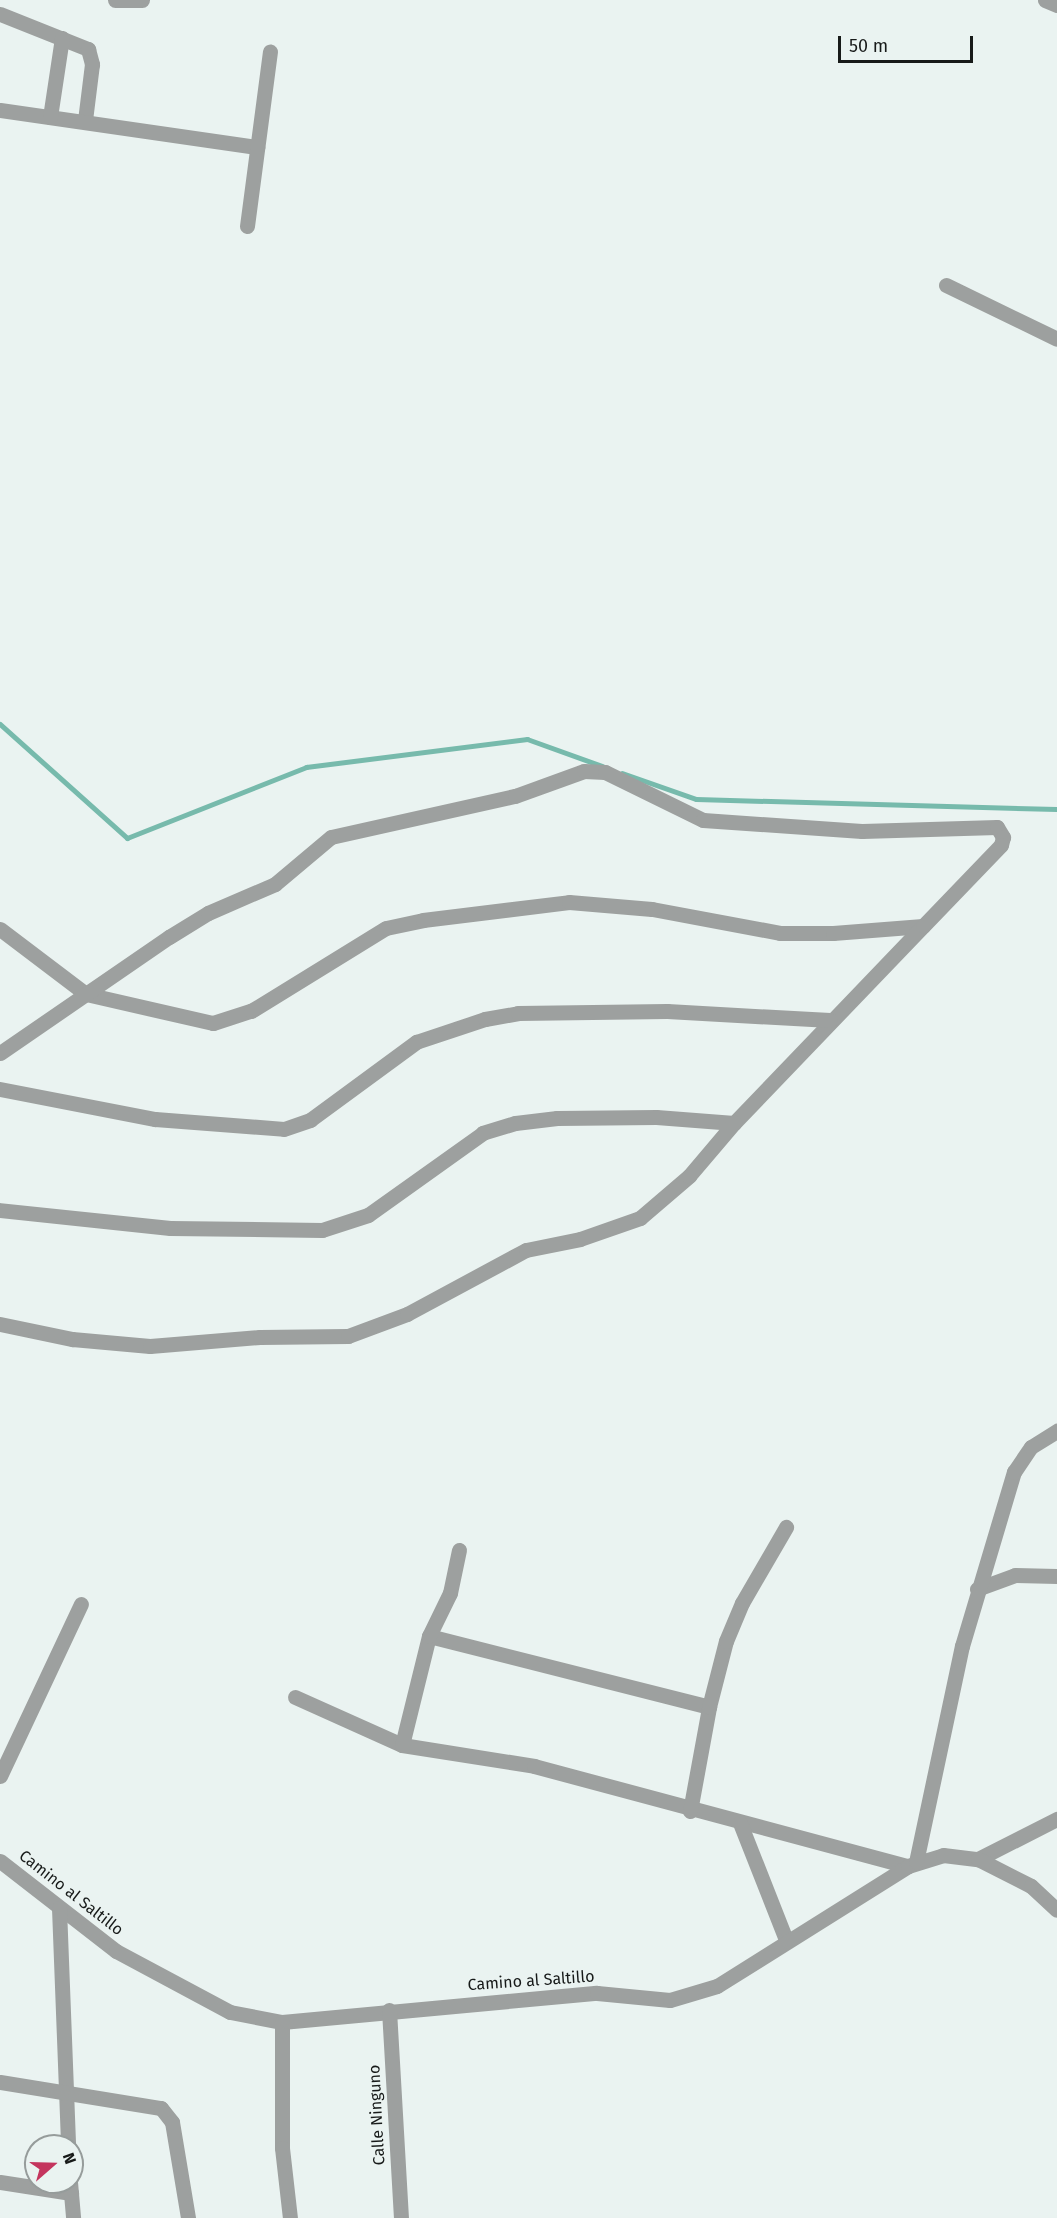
<!DOCTYPE html>
<html>
<head>
<meta charset="utf-8">
<style>
	body { margin:0 }
	#map { position:relative; width:1057px; height:2218px; overflow:hidden; background:#eaf3f1; font-family:"Fira Sans",sans-serif }
	div>[style] { position:absolute }
	.stream>* { height:5px; margin:-2.5px; padding:0 2.5px; transform-origin:2.5px; border-radius:2.5px; background:#77baac }
	.street>* { height:15px; margin:-7.5px; padding:0 7.5px; transform-origin:7.5px; border-radius:7.5px; background:#9da09f }
	span { translate:-50% -50%; white-space:nowrap; text-align:center; line-height:1.15; -webkit-text-stroke:4.5px #eaf3f1; paint-order:stroke }
	.street-label { font-size:16px; color:#171a19 }
	.north { position:absolute; left:24px; top:2134px; width:60px; height:60px; box-sizing:border-box; background:#eaf3f1; border:2px solid #969c9b; border-radius:50%; rotate:70deg; font-size:16px; font-weight:700; line-height:24px; text-align:center; color:#171a19 }
	.north::after { content:''; display:block; margin:auto; width:21px; height:27px; background:#c4355e; clip-path:polygon(50% 0,100% 100%,50% 72%,0 100%) }
	.scale { position:absolute; left:838px; top:36px; width:135px; height:27px; box-sizing:border-box; border:3px solid #171a19; border-top:0; padding-left:8px; font-size:18px; line-height:21px; white-space:nowrap; color:#171a19; -webkit-text-stroke:4px #eaf3f1; paint-order:stroke }
</style>
</head>
<body>
<div id="map">
	<div class="stream">
		<div style="left:0;top:724px;width:171px;rotate:41.9deg"></div>
		<div style="left:127px;top:838px;width:193px;rotate:-21.6deg"></div>
		<div style="left:306px;top:767px;width:223px;rotate:-7.2deg"></div>
		<div style="left:527px;top:739px;width:80px;rotate:19.8deg"></div>
		<div style="left:622px;top:773px;width:78px;rotate:19.4deg"></div>
		<div style="left:696px;top:799px;width:361px;rotate:1.6deg"></div>
	</div>
	<div class="street">
		<div style="left:115px;top:0;width:27px"></div>
		<div style="left:1045px;top:0;width:13px;rotate:23deg"></div>
		<div style="left:0;top:14px;width:95px;rotate:21.7deg"></div>
		<div style="left:88px;top:49px;width:16px;rotate:75deg"></div>
		<div style="left:92px;top:64px;width:56px;rotate:97.1deg"></div>
		<div style="left:0;top:110px;width:260px;rotate:8.2deg"></div>
		<div style="left:50px;top:117px;width:80px;rotate:-81.4deg"></div>
		<div style="left:247px;top:226px;width:176px;rotate:-82.5deg"></div>
		<div style="left:946px;top:285px;width:123px;rotate:25.9deg"></div>
		<div style="left:0;top:929px;width:108px;rotate:37.1deg"></div>
		<div style="left:86px;top:994px;width:130px;rotate:12.9deg"></div>
		<div style="left:213px;top:1023px;width:40px;rotate:-18deg"></div>
		<div style="left:251px;top:1011px;width:158px;rotate:-31.6deg"></div>
		<div style="left:386px;top:928px;width:38px;rotate:-12deg"></div>
		<div style="left:423px;top:920px;width:147px;rotate:-7deg"></div>
		<div style="left:569px;top:902px;width:83px;rotate:4.8deg"></div>
		<div style="left:652px;top:909px;width:130px;rotate:10.6deg"></div>
		<div style="left:780px;top:933px;width:53px"></div>
		<div style="left:833px;top:933px;width:90px;rotate:-4.4deg"></div>
		<div style="left:923px;top:926px;width:273px;rotate:133.8deg"></div>
		<div style="left:734px;top:1123px;width:78px;rotate:-175.6deg"></div>
		<div style="left:656px;top:1117px;width:99px;rotate:179.4deg"></div>
		<div style="left:557px;top:1118px;width:42px;rotate:173.2deg"></div>
		<div style="left:515px;top:1123px;width:34px;rotate:163deg"></div>
		<div style="left:483px;top:1133px;width:141px;rotate:144.5deg"></div>
		<div style="left:368px;top:1215px;width:48px;rotate:161.9deg"></div>
		<div style="left:322px;top:1230px;width:152px;rotate:-179.2deg"></div>
		<div style="left:170px;top:1228px;width:171px;rotate:-174deg"></div>
		<div style="left:0;top:1053px;width:205px;rotate:-34.5deg"></div>
		<div style="left:169px;top:937px;width:46px;rotate:-31.6deg"></div>
		<div style="left:208px;top:913px;width:73px;rotate:-23.4deg"></div>
		<div style="left:275px;top:884px;width:73px;rotate:-40deg"></div>
		<div style="left:331px;top:837px;width:189px;rotate:-12.6deg"></div>
		<div style="left:515px;top:796px;width:73px;rotate:-19.9deg"></div>
		<div style="left:584px;top:771px;width:21px;rotate:3deg"></div>
		<div style="left:605px;top:772px;width:109px;rotate:26.1deg"></div>
		<div style="left:703px;top:820px;width:159px;rotate:4deg"></div>
		<div style="left:862px;top:831px;width:135px;rotate:-1.7deg"></div>
		<div style="left:997px;top:827px;width:12px;rotate:59deg"></div>
		<div style="left:1003px;top:837px;width:8px;rotate:104deg"></div>
		<div style="left:1001px;top:845px;width:112px;rotate:133.9deg"></div>
		<div style="left:0;top:1089px;width:158px;rotate:11deg"></div>
		<div style="left:155px;top:1119px;width:129px;rotate:4.4deg"></div>
		<div style="left:284px;top:1129px;width:28px;rotate:-19deg"></div>
		<div style="left:310px;top:1120px;width:132px;rotate:-36.3deg"></div>
		<div style="left:416px;top:1042px;width:73px;rotate:-18.4deg"></div>
		<div style="left:485px;top:1019px;width:34px;rotate:-10deg"></div>
		<div style="left:518px;top:1013px;width:149px;rotate:-0.8deg"></div>
		<div style="left:667px;top:1011px;width:163px;rotate:3.2deg"></div>
		<div style="left:0;top:1324px;width:74px;rotate:11.8deg"></div>
		<div style="left:72px;top:1339px;width:78px;rotate:5.1deg"></div>
		<div style="left:150px;top:1346px;width:110px;rotate:-4.7deg"></div>
		<div style="left:260px;top:1337px;width:88px;rotate:-0.7deg"></div>
		<div style="left:348px;top:1336px;width:63px;rotate:-20.4deg"></div>
		<div style="left:407px;top:1314px;width:135px;rotate:-28.3deg"></div>
		<div style="left:526px;top:1250px;width:55px;rotate:-11.5deg"></div>
		<div style="left:580px;top:1239px;width:64px;rotate:-19.3deg"></div>
		<div style="left:640px;top:1218px;width:65px;rotate:-40.6deg"></div>
		<div style="left:689px;top:1176px;width:70px;rotate:-49.7deg"></div>
		<div style="left:977px;top:1589px;width:40px;rotate:-20.2deg"></div>
		<div style="left:1015px;top:1575px;width:42px;rotate:1.4deg"></div>
		<div style="left:429px;top:1636px;width:289px;rotate:14.2deg"></div>
		<div style="left:295px;top:1697px;width:117px;rotate:24.2deg"></div>
		<div style="left:402px;top:1745px;width:134px;rotate:9deg"></div>
		<div style="left:534px;top:1766px;width:387px;rotate:15deg"></div>
		<div style="left:402px;top:1745px;width:112px;rotate:-76.1deg"></div>
		<div style="left:429px;top:1636px;width:48px;rotate:-64deg"></div>
		<div style="left:450px;top:1593px;width:44px;rotate:-78.2deg"></div>
		<div style="left:0;top:1776px;width:190px;rotate:-64.8deg"></div>
		<div style="left:690px;top:1811px;width:106px;rotate:-79.6deg"></div>
		<div style="left:709px;top:1707px;width:68px;rotate:-75.6deg"></div>
		<div style="left:726px;top:1641px;width:41px;rotate:-67.2deg"></div>
		<div style="left:742px;top:1603px;width:88px;rotate:-59.9deg"></div>
		<div style="left:740px;top:1823px;width:126px;rotate:68.5deg"></div>
		<div style="left:978px;top:1859px;width:89px;rotate:-26.9deg"></div>
		<div style="left:0;top:1861px;width:147px;rotate:37.8deg"></div>
		<div style="left:116px;top:1951px;width:129px;rotate:28.2deg"></div>
		<div style="left:230px;top:2012px;width:53px;rotate:10.9deg"></div>
		<div style="left:282px;top:2022px;width:316px;rotate:-5.3deg"></div>
		<div style="left:597px;top:1993px;width:73px;rotate:5.5deg"></div>
		<div style="left:670px;top:2000px;width:49px;rotate:-16.6deg"></div>
		<div style="left:717px;top:1986px;width:226px;rotate:-32.1deg"></div>
		<div style="left:908px;top:1866px;width:37px;rotate:-17deg"></div>
		<div style="left:943px;top:1855px;width:35px;rotate:7deg"></div>
		<div style="left:978px;top:1859px;width:59px;rotate:27deg"></div>
		<div style="left:1031px;top:1886px;width:35px;rotate:43deg"></div>
		<div style="left:916px;top:1862px;width:221px;rotate:-78deg"></div>
		<div style="left:962px;top:1646px;width:182px;rotate:-73.4deg"></div>
		<div style="left:1014px;top:1472px;width:30px;rotate:-56deg"></div>
		<div style="left:1031px;top:1447px;width:31px;rotate:-32deg"></div>
		<div style="left:59px;top:1908px;width:238px;rotate:87.8deg"></div>
		<div style="left:389px;top:2010px;width:208px;rotate:86.7deg"></div>
		<div style="left:282px;top:2022px;width:126px;rotate:90deg"></div>
		<div style="left:282px;top:2148px;width:70px;rotate:83.5deg"></div>
		<div style="left:0;top:2082px;width:163px;rotate:9.2deg"></div>
		<div style="left:161px;top:2108px;width:18px;rotate:52deg"></div>
		<div style="left:172px;top:2122px;width:97px;rotate:80.5deg"></div>
		<div style="left:0;top:2182px;width:72px;rotate:8.8deg"></div>
		<div style="left:70px;top:2182px;width:36px;rotate:85deg"></div>
	</div>
	<div class="street-label">
		<span style="left:71px;top:1893px;rotate:38deg">Camino al Saltillo</span>
		<span style="left:531px;top:1981px;rotate:-4deg">Camino al Saltillo</span>
		<span style="left:377px;top:2115px;rotate:-93deg">Calle Ninguno</span>
	</div>
	<div class="north">N</div>
	<div class="scale">50 m</div>
</div>
</body>
</html>
